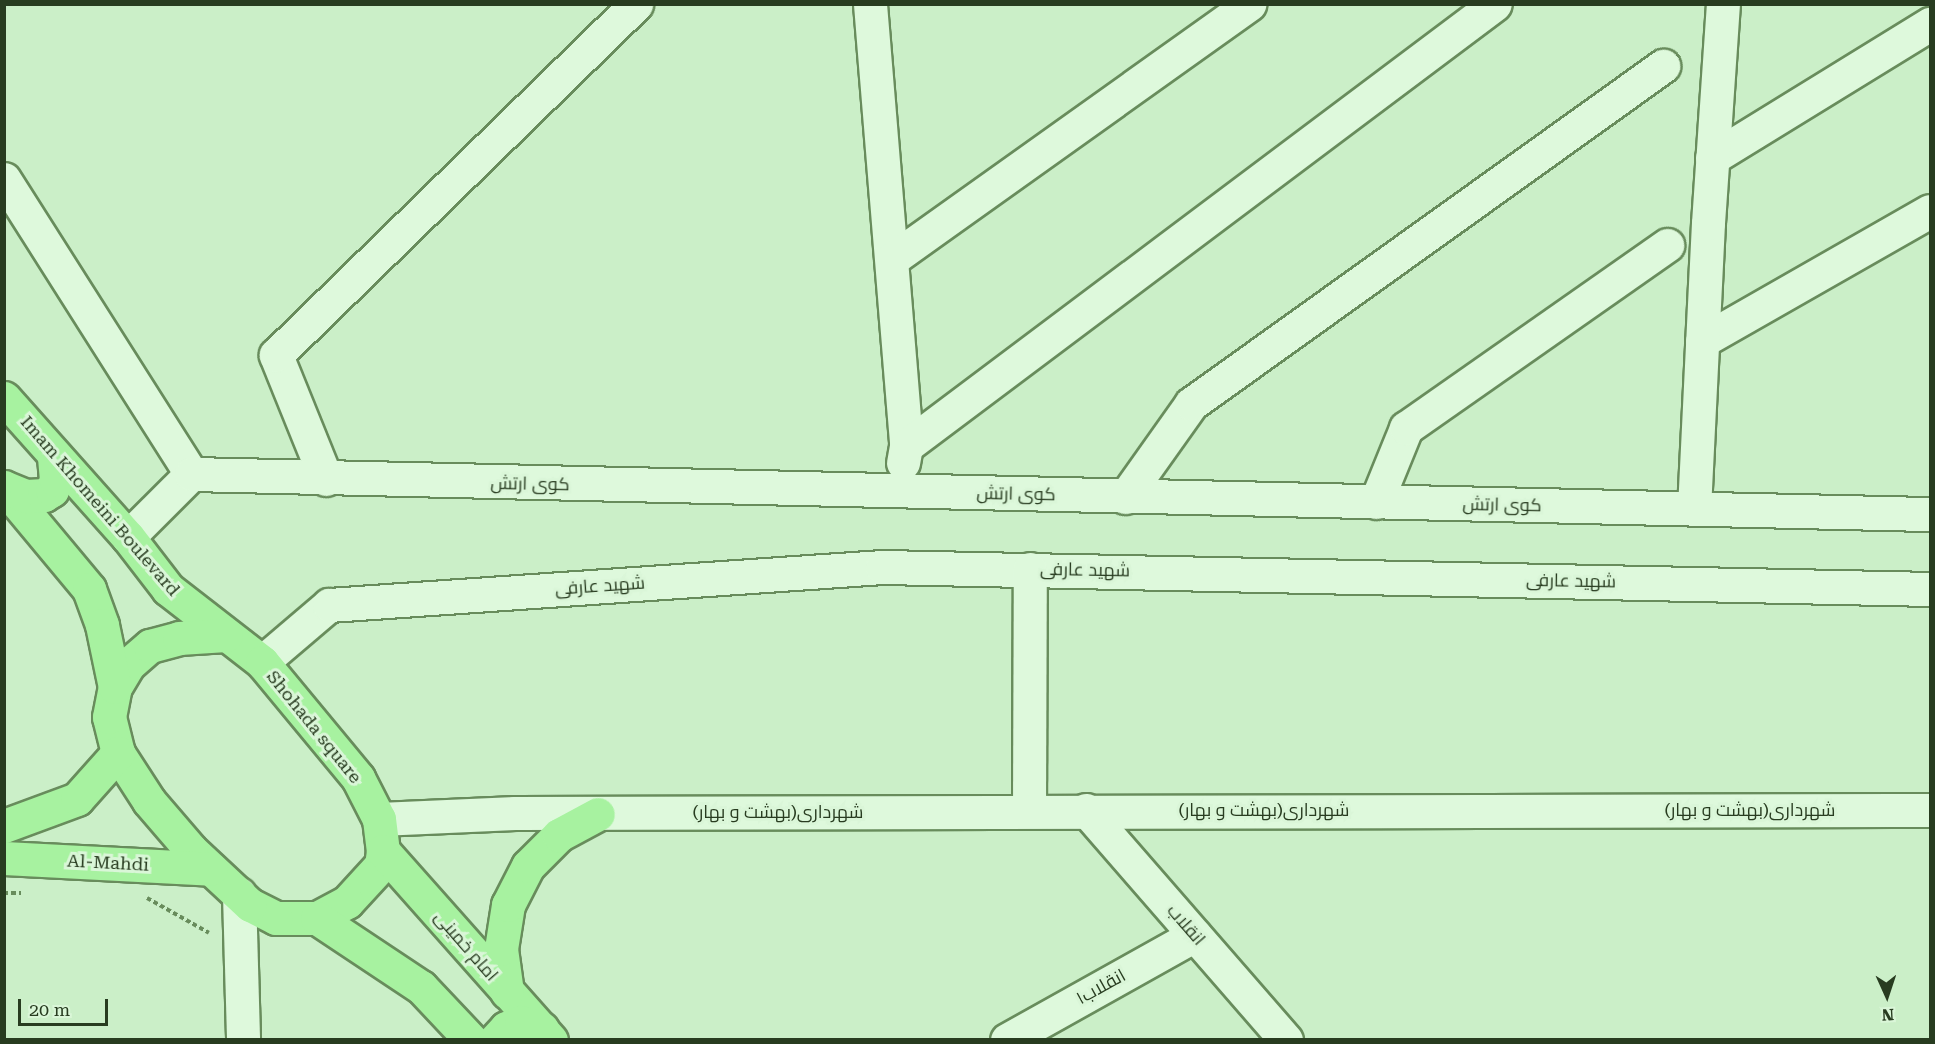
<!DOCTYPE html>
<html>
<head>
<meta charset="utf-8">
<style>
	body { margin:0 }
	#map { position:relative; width:1935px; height:1044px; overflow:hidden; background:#cbefc8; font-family:"Roboto Serif",Cairo,serif }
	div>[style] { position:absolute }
	.path>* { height:4px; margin-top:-2px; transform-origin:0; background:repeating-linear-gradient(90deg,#688c5c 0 4.5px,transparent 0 7.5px) }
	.roads { filter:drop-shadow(2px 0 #688c5c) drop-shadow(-2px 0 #688c5c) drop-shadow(0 2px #688c5c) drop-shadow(0 -2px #688c5c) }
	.minor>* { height:33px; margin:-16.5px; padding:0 16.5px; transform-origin:16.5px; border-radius:16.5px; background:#def9dc }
	.major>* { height:33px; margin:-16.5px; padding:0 16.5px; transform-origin:16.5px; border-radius:16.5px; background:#a7f2a0 }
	span { translate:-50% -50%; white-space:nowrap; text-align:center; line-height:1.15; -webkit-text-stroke:6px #daf6d8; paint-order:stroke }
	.street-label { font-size:18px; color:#283c20 }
	.frame { position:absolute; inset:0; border:6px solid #283c20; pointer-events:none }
	.north { position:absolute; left:1857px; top:966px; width:60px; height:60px; -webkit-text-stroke:4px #daf6d8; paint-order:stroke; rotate:177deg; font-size:16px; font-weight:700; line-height:24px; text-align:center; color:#283c20 }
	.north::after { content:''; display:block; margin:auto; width:21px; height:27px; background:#283c20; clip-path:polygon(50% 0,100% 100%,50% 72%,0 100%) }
	.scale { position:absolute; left:18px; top:999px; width:90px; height:27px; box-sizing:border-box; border:3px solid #283c20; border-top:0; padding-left:8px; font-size:18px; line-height:21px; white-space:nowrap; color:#283c20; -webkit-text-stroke:4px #daf6d8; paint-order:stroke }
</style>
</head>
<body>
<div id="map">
	<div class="path">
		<div style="left:4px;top:893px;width:17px"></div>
		<div style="left:147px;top:898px;width:71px;rotate:29.4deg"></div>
	</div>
	<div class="roads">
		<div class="minor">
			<div style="left:870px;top:4px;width:443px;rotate:85.3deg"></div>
			<div style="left:906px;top:446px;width:17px;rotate:100deg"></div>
			<div style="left:1712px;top:158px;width:256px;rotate:-31.6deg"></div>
			<div style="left:4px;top:179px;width:349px;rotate:57.6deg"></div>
			<div style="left:892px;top:259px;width:439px;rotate:-35.5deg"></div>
			<div style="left:1702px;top:341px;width:262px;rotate:-29.7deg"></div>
			<div style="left:906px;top:446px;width:736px;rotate:-36.89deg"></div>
			<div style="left:326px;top:479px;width:134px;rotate:-112deg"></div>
			<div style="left:276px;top:355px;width:503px;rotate:-44.27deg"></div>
			<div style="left:1125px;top:497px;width:114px;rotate:-54.6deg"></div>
			<div style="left:1191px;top:404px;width:581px;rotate:-35.61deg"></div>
			<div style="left:1376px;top:502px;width:80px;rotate:-67.9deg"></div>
			<div style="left:1406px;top:428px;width:319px;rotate:-35deg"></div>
			<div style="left:1694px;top:509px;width:286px;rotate:-87.2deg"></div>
			<div style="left:1708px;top:223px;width:220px;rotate:-86.1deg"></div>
			<div style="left:128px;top:537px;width:89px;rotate:-45deg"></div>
			<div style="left:191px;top:474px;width:1739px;rotate:1.32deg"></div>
			<div style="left:262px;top:662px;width:88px;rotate:-40.4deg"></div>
			<div style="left:329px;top:605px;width:554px;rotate:-3.93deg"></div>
			<div style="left:882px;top:567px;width:1048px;rotate:1.2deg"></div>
			<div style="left:1029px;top:810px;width:241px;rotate:-89.8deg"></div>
			<div style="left:1086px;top:810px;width:305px;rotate:49deg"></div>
			<div style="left:379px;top:819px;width:136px;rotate:-2.5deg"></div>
			<div style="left:515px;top:813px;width:1415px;rotate:-0.12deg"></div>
			<div style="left:239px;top:894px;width:146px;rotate:88.4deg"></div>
			<div style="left:1007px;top:1040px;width:215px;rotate:-29.2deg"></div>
		</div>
		<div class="major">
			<div style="left:4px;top:398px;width:186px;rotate:48.3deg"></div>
			<div style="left:128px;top:537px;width:66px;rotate:52.4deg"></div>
			<div style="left:168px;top:589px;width:119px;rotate:37.8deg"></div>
			<div style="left:262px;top:662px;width:151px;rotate:50.4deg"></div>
			<div style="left:358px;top:778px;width:46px;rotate:62.9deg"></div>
			<div style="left:379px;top:819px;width:32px;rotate:83deg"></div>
			<div style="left:383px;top:851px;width:14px;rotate:98deg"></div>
			<div style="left:381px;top:865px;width:50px;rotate:132.6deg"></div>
			<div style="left:347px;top:902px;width:34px;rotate:152deg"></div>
			<div style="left:317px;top:918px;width:41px;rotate:180deg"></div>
			<div style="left:276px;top:918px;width:29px;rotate:-153deg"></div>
			<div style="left:250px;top:905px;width:81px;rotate:-137deg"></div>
			<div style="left:191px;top:850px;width:65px;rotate:-130.6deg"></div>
			<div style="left:149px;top:801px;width:57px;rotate:-122.9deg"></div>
			<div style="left:118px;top:753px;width:37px;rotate:-104deg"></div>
			<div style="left:109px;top:717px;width:31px;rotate:-79deg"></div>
			<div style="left:115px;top:687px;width:27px;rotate:-59deg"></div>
			<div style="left:129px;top:664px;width:28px;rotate:-41deg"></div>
			<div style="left:150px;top:646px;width:30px;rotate:-15deg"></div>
			<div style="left:179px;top:638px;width:47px;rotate:-3.7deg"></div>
			<div style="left:4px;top:487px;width:133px;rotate:50.2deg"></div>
			<div style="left:89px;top:589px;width:38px;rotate:70deg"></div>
			<div style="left:102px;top:625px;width:63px;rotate:78.2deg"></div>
			<div style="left:6px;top:488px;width:22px;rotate:22deg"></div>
			<div style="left:26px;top:496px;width:18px;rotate:-3deg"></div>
			<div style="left:44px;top:495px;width:9px;rotate:-32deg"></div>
			<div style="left:52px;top:490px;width:11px;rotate:-68deg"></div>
			<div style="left:56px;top:480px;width:25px;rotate:-95deg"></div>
			<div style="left:4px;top:826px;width:78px;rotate:-20.3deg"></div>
			<div style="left:77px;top:799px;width:62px;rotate:-48.3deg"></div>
			<div style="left:383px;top:851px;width:253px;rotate:48.4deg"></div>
			<div style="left:4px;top:858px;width:207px;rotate:3deg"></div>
			<div style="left:317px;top:918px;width:125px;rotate:33.6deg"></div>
			<div style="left:421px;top:987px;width:73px;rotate:46.7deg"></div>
			<div style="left:507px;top:992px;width:43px;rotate:-97.9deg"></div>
			<div style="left:501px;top:949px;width:45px;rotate:-81deg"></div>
			<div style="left:508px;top:905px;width:44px;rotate:-62.9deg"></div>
			<div style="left:528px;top:866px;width:44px;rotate:-45deg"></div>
			<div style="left:559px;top:835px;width:44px;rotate:-28.3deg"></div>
			<div style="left:495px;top:1040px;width:16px;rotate:-47deg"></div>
			<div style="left:506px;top:1028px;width:16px;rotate:-22deg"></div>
			<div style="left:521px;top:1022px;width:22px;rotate:18deg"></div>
		</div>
	</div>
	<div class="street-label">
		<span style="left:530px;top:484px;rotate:1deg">کوی ارتش</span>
		<span style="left:1016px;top:494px;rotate:1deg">کوی ارتش</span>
		<span style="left:1502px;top:505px;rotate:1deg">کوی ارتش</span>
		<span style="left:100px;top:506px;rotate:49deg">Imam Khomeini Boulevard</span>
		<span style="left:1085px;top:570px;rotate:1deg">شهید عارفی</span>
		<span style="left:1571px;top:581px;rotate:1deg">شهید عارفی</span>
		<span style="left:600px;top:586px;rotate:-4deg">شهید عارفی</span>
		<span style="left:314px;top:727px;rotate:51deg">Shohada square</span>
		<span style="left:1264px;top:810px">شهرداری(بهشت و بهار)</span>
		<span style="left:1750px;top:810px">شهرداری(بهشت و بهار)</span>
		<span style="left:778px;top:812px">شهرداری(بهشت و بهار)</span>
		<span style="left:108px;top:863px;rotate:3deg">Al-Mahdi</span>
		<span style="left:1186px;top:925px;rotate:49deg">انقلاب</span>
		<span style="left:466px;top:946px;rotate:49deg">امام خمینی</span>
		<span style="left:1101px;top:987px;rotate:-29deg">انقلاب۱</span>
	</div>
	<div class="frame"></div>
	<div class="north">N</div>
	<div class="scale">20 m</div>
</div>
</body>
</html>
